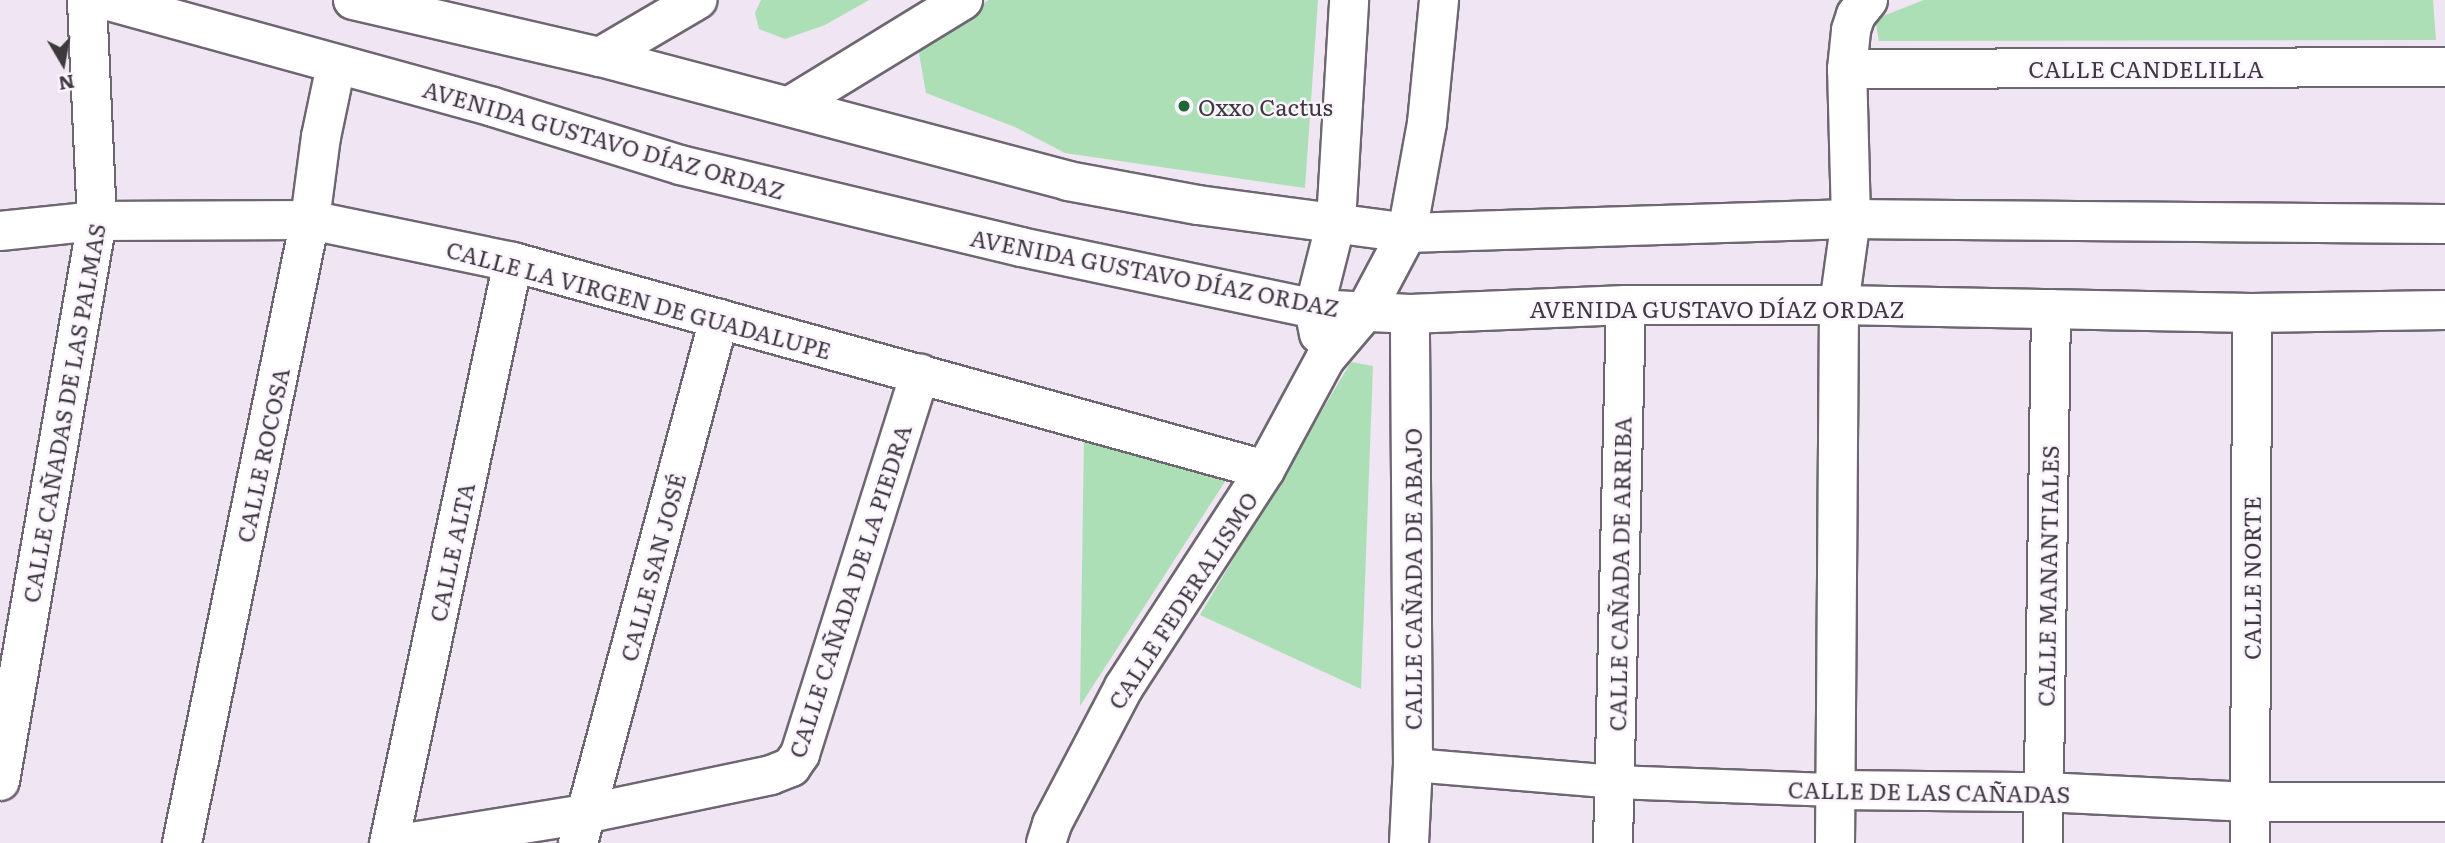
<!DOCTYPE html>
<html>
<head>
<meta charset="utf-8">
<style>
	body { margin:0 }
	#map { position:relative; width:2445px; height:843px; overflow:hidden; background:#efe5f3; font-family:Literata,serif }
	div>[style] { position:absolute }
	.green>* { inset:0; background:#acdfb6 }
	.roads { filter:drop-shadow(2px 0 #6e6671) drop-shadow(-2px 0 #6e6671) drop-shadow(0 2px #6e6671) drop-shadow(0 -2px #6e6671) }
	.pedestrian>* { height:32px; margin:-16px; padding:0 16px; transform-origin:16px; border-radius:16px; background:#fff }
	.minor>* { height:38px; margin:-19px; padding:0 19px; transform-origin:19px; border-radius:19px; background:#fff }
	.tertiary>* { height:38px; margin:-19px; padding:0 19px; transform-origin:19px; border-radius:19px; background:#fff }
	.dots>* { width:19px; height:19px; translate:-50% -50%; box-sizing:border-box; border:4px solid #fbf3fe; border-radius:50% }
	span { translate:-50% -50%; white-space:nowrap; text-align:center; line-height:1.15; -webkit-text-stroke:5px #fbf3fe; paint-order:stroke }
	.street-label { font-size:23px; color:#3d393e }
	.poi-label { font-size:23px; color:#3d393e }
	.left { translate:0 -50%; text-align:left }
	.north { position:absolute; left:28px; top:28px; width:70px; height:70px; -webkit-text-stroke:5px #fbf3fe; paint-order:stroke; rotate:170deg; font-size:19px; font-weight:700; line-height:28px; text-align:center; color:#3d393e }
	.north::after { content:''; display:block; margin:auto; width:24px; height:32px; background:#3d393e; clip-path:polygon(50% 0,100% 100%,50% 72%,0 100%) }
</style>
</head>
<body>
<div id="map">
	<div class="green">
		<div style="clip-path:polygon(761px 0,869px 0,825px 25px,785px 39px,759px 29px,755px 13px)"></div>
		<div style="clip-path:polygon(989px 0,1318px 0,1305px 188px,1065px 153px,1015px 127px,926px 93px,917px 42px)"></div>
		<div style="clip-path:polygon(1924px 0,2433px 0,2436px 40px,1879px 41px,1875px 19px)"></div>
		<div style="clip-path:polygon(1351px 362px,1373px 366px,1361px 689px,1200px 615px)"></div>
		<div style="clip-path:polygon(1084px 436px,1226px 480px,1080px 706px)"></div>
	</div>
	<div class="roads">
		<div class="pedestrian">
			<div style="left:1413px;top:765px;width:202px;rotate:4.8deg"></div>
			<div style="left:1614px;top:782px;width:222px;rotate:2.1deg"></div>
		</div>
		<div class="minor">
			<div style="left:1847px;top:69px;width:598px;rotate:-0.19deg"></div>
			<div style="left:0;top:231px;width:98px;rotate:-5.9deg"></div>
			<div style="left:97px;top:221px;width:213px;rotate:-0.3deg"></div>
			<div style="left:310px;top:220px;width:207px;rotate:11.7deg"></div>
			<div style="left:513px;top:262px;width:780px;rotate:15.46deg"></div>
			<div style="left:0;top:781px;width:568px;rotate:-80.17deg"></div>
			<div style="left:97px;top:221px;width:221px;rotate:-92.6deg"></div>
			<div style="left:1836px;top:790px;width:208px;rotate:0.6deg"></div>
			<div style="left:2044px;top:792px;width:206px;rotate:2.8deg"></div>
			<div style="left:2250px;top:802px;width:195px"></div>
			<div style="left:182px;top:843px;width:636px;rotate:-78.39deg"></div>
			<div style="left:310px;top:220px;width:84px;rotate:-82.5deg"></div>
			<div style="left:321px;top:137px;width:74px;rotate:-78.2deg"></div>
			<div style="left:389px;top:843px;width:594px;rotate:-77.95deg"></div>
			<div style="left:406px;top:843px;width:181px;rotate:-9.2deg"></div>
			<div style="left:585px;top:814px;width:190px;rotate:-11.8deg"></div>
			<div style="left:771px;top:775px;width:22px;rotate:-22deg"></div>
			<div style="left:791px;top:767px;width:16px;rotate:-55deg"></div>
			<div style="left:800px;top:754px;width:399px;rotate:-72.5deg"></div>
			<div style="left:578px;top:843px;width:543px;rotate:-74.94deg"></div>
			<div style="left:1409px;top:843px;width:78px;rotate:-87.1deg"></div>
			<div style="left:1413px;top:765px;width:451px;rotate:-90.4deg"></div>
			<div style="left:1613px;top:843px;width:538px;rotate:-88.62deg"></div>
			<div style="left:1835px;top:843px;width:538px;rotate:-89.57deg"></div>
			<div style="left:1839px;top:305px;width:87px;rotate:-82.1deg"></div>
			<div style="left:1851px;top:219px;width:150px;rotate:-91.5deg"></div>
			<div style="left:1847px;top:69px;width:39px;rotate:-84deg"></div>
			<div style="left:1851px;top:30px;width:16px;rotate:-72deg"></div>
			<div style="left:1856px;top:15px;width:19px;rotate:-51deg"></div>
			<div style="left:2043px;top:843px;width:534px;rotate:-89.14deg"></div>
			<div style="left:2250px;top:843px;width:530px;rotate:-89.78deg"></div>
		</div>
		<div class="tertiary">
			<div style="left:105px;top:0;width:402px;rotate:15.4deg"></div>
			<div style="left:493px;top:107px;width:196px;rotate:17.2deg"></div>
			<div style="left:680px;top:165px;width:351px;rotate:13.5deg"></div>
			<div style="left:1021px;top:247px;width:299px;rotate:11.9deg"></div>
			<div style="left:1314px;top:309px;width:96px;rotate:3deg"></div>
			<div style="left:1410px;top:314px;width:216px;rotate:-2.4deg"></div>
			<div style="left:1626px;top:305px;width:213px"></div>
			<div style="left:1839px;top:305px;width:413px;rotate:1.1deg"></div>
			<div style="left:2252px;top:313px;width:193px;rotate:-0.9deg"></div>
			<div style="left:353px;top:0;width:253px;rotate:13deg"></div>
			<div style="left:600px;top:57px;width:484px;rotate:14.8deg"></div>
			<div style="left:1068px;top:181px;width:132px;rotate:10.5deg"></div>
			<div style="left:1198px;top:205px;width:211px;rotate:7.6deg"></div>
			<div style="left:1407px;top:233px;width:444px;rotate:-1.8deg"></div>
			<div style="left:1851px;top:219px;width:594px;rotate:0.48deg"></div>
			<div style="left:600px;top:57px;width:113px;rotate:-30.4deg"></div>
			<div style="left:790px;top:106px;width:203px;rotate:-31.5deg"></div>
			<div style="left:1319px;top:334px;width:25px;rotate:-101deg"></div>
			<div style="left:1314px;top:309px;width:90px;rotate:-75.8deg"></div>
			<div style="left:1336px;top:222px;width:222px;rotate:-86.6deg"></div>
			<div style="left:1046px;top:843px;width:20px;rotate:-72deg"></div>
			<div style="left:1052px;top:824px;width:155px;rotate:-62.3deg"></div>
			<div style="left:1124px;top:687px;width:259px;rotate:-57deg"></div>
			<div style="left:1265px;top:470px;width:126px;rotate:-61.6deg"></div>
			<div style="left:1325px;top:359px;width:62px;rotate:-49.6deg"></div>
			<div style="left:1365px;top:312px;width:89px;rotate:-62deg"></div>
			<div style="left:1407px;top:233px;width:112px;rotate:-79.7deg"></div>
			<div style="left:1427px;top:123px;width:124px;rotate:-84.4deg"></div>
		</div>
	</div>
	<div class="dots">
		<div style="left:1184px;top:106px;background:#1c6735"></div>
	</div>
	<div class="street-label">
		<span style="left:2146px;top:68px">CALLE CANDELILLA</span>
		<span style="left:604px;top:139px;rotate:16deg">AVENIDA GUSTAVO DÍAZ ORDAZ</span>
		<span style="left:1155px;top:272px;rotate:11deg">AVENIDA GUSTAVO DÍAZ ORDAZ</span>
		<span style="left:639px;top:299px;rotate:15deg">CALLE LA VIRGEN DE GUADALUPE</span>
		<span style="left:1717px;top:308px">AVENIDA GUSTAVO DÍAZ ORDAZ</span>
		<span style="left:63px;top:413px;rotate:-80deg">CALLE CAÑADAS DE LAS PALMAS</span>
		<span style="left:262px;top:455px;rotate:-78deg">CALLE ROCOSA</span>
		<span style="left:451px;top:552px;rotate:-78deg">CALLE ALTA</span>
		<span style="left:652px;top:567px;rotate:-75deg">CALLE SAN JOSÉ</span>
		<span style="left:1619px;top:574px;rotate:-89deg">CALLE CAÑADA DE ARRIBA</span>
		<span style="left:2047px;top:576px;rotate:-89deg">CALLE MANANTIALES</span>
		<span style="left:2251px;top:578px;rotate:-90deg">CALLE NORTE</span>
		<span style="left:1412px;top:579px;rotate:-90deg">CALLE CAÑADA DE ABAJO</span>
		<span style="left:849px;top:591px;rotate:-72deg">CALLE CAÑADA DE LA PIEDRA</span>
		<span style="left:1182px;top:600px;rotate:-57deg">CALLE FEDERALISMO</span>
		<span style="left:1929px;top:791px;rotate:1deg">CALLE DE LAS CAÑADAS</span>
	</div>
	<div class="poi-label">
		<span class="left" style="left:1198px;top:106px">Oxxo Cactus</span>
	</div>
	<div class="north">N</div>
</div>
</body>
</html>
